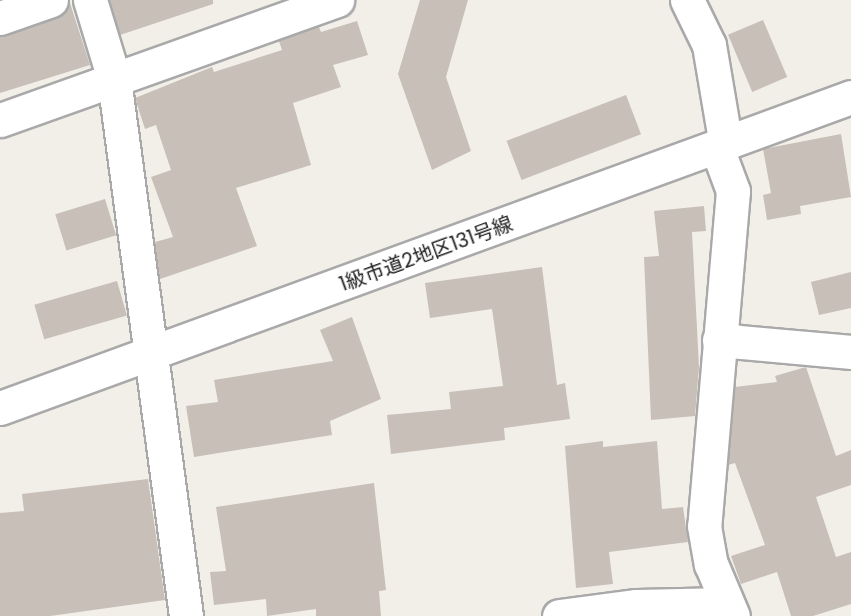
<!DOCTYPE html>
<html>
<head>
<meta charset="utf-8">
<style>
	body { margin:0 }
	#map { position:relative; width:851px; height:616px; overflow:hidden; background:#f2efe9; font-family:Poppins,"Noto Sans JP",sans-serif }
	div>[style] { position:absolute }
	.building>* { inset:0; background:#c7bfb8; transform-origin:0 0 }
	.roads { filter:drop-shadow(2px 0 #a9a9a9) drop-shadow(-2px 0 #a9a9a9) drop-shadow(0 2px #a9a9a9) drop-shadow(0 -2px #a9a9a9) }
	.minor>* { height:33px; margin:-16.5px; padding:0 16.5px; transform-origin:16.5px; border-radius:16.5px; background:#fff }
	.tertiary>* { height:33px; margin:-16.5px; padding:0 16.5px; transform-origin:16.5px; border-radius:16.5px; background:#fff }
	span { translate:-50% -50%; white-space:nowrap; text-align:center; line-height:1.15; -webkit-text-stroke:5px #fff; paint-order:stroke }
	.street-label { font-size:20px; color:#222 }
</style>
</head>
<body>
<div id="map">
	<div class="building">
		<div style="clip-path:polygon(69px 0,90px 65px,0 93px,0 36px,58px 17px)"></div>
		<div style="clip-path:polygon(110px 0,213px 0,213px 4px,120px 35px)"></div>
		<div style="clip-path:polygon(420px 0,468px 0,446px 77px,471px 151px,432px 170px,398px 74px)"></div>
		<div style="left:763px;top:20px;width:62px;height:38px;rotate:67deg"></div>
		<div style="clip-path:polygon(357px 21px,368px 55px,333px 65px,341px 87px,293px 103px,311px 165px,236px 188px,257px 246px,160px 279px,155px 242px,173px 237px,151px 177px,171px 170px,156px 125px,145px 129px,135px 98px,212px 67px,214px 72px,282px 50px,279px 41px,319px 27px,321px 32px)"></div>
		<div style="left:626px;top:95px;width:42px;height:128px;rotate:69deg"></div>
		<div style="clip-path:polygon(841px 134px,851px 197px,800px 206px,801px 214px,767px 220px,763px 195px,771px 193px,763px 149px)"></div>
		<div style="left:105px;top:199px;width:38px;height:52px;rotate:73deg"></div>
		<div style="clip-path:polygon(704px 206px,706px 231px,692px 232px,699px 367px,695px 416px,651px 420px,644px 257px,659px 256px,654px 211px)"></div>
		<div style="clip-path:polygon(542px 267px,557px 385px,565px 383px,570px 419px,504px 428px,505px 440px,391px 454px,387px 415px,451px 409px,449px 392px,503px 386px,492px 309px,430px 318px,425px 283px)"></div>
		<div style="clip-path:polygon(851px 272px,851px 308px,819px 315px,811px 282px)"></div>
		<div style="left:117px;top:281px;width:36px;height:86px;rotate:74deg"></div>
		<div style="clip-path:polygon(352px 317px,381px 399px,330px 421px,332px 435px,194px 457px,186px 406px,218px 402px,214px 380px,333px 361px,320px 330px)"></div>
		<div style="clip-path:polygon(806px 367px,836px 456px,851px 450px,851px 485px,816px 497px,836px 557px,851px 552px,851px 604px,813px 616px,791px 616px,777px 572px,741px 584px,731px 556px,765px 545px,735px 463px,728px 465px,735px 387px,777px 382px,775px 376px)"></div>
		<div style="clip-path:polygon(603px 441px,603px 447px,657px 441px,662px 509px,683px 507px,688px 542px,609px 552px,613px 584px,576px 588px,565px 446px)"></div>
		<div style="clip-path:polygon(148px 479px,165px 600px,50px 616px,0 616px,0 513px,24px 511px,22px 494px)"></div>
		<div style="clip-path:polygon(374px 483px,386px 590px,379px 591px,381px 616px,316px 616px,316px 609px,267px 616px,266px 599px,214px 605px,210px 572px,226px 571px,216px 507px)"></div>
	</div>
	<div class="roads">
		<div class="minor">
			<div style="left:90px;top:0;width:83px;rotate:73.1deg"></div>
			<div style="left:114px;top:79px;width:542px;rotate:82.36deg"></div>
			<div style="left:687px;top:0;width:50px;rotate:63.9deg"></div>
			<div style="left:709px;top:45px;width:101px;rotate:80.4deg"></div>
			<div style="left:0;top:18px;width:54px;rotate:-19.4deg"></div>
			<div style="left:0;top:120px;width:358px;rotate:-19.6deg"></div>
			<div style="left:717px;top:148px;width:46px;rotate:69.6deg"></div>
			<div style="left:733px;top:191px;width:336px;rotate:94.9deg"></div>
			<div style="left:704px;top:526px;width:39px;rotate:80deg"></div>
			<div style="left:711px;top:564px;width:56px;rotate:67.1deg"></div>
			<div style="left:719px;top:340px;width:133px;rotate:5.2deg"></div>
			<div style="left:559px;top:616px;width:78px;rotate:-7.4deg"></div>
			<div style="left:636px;top:606px;width:90px;rotate:-1.3deg"></div>
		</div>
		<div class="tertiary">
			<div style="left:0;top:408px;width:906px;rotate:-20.07deg"></div>
		</div>
	</div>
	<div class="street-label">
		<span style="left:426px;top:254px;rotate:-20deg">1級市道2地区131号線</span>
	</div>
</div>
</body>
</html>
